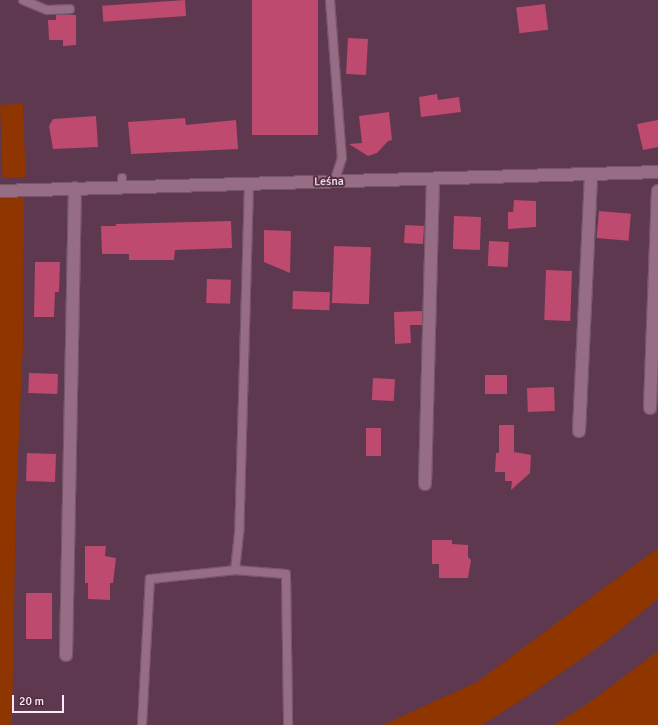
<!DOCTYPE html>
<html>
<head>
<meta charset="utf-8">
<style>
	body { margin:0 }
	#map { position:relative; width:658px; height:725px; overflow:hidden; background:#5d384e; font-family:Signika,sans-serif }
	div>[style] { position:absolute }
	.green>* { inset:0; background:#8f3500; transform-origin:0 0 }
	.building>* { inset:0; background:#bf4a6f; transform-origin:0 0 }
	.roads { filter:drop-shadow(1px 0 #76576a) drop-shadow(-1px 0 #76576a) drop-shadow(0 1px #76576a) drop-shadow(0 -1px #76576a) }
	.lane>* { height:8px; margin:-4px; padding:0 4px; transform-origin:4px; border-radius:4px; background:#976d85 }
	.street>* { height:12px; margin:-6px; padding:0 6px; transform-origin:6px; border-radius:6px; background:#976d85 }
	span { translate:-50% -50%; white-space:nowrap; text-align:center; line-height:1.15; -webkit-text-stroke:4px #522d43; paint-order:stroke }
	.street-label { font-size:12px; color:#feebf5 }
	.scale { position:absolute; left:12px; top:695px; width:52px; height:18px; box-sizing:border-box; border:2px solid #feebf5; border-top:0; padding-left:5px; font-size:12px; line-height:14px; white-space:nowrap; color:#feebf5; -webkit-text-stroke:3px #522d43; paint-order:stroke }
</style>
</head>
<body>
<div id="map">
	<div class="green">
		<div style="left:23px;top:104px;width:73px;height:23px;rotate:88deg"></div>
		<div style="clip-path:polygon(24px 195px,23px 345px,16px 499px,12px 725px,0 725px,0 196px)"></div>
		<div style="clip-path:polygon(658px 548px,658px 599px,604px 643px,528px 696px,482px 725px,383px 725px,477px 682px)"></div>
		<div style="clip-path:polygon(658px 651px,658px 725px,554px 725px,586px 705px)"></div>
	</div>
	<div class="building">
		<div style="left:185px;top:0;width:16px;height:83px;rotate:86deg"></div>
		<div style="left:252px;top:0;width:66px;height:135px"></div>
		<div style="left:545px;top:4px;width:26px;height:29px;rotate:83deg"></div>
		<div style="clip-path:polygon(56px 15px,76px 15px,76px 45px,63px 46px,63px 40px,49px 40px,48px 20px,56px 20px)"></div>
		<div style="left:348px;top:38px;width:20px;height:36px;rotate:3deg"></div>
		<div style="clip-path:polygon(437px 94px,438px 100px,459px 97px,461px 112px,421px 117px,419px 97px)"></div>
		<div style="clip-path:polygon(389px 112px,392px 140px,388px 141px,377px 153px,368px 156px,349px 144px,362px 143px,359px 116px)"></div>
		<div style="clip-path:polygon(96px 116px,98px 147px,53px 149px,49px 126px,53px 119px)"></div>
		<div style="clip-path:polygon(185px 118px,186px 125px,236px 120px,238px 149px,131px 154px,128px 122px)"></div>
		<div style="clip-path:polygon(658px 120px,658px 147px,643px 150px,637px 124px)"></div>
		<div style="clip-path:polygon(514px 200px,536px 201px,536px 227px,508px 229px,508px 212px,513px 212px)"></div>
		<div style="left:599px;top:211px;width:32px;height:27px;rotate:5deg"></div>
		<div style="left:454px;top:216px;width:27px;height:33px;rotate:2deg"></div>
		<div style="clip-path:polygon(231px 221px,232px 248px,175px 250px,174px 260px,129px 260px,129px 254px,102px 254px,101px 226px,116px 226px,116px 224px)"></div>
		<div style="left:405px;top:225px;width:19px;height:18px;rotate:3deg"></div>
		<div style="clip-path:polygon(264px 230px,291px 231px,290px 273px,264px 262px)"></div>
		<div style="left:489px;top:241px;width:20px;height:25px;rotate:3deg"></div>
		<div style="left:334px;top:246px;width:37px;height:57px;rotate:2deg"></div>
		<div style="clip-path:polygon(35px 262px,60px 262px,59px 292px,55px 292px,54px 317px,34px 317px)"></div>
		<div style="left:546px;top:270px;width:26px;height:50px;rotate:2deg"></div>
		<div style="left:207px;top:279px;width:24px;height:24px;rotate:2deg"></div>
		<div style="left:293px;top:291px;width:37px;height:18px;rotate:2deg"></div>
		<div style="clip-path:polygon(422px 311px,422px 325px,410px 325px,411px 343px,395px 344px,394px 312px)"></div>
		<div style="left:29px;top:373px;width:29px;height:20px;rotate:2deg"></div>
		<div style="left:485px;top:375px;width:22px;height:19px"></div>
		<div style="left:373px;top:378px;width:22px;height:22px;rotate:3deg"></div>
		<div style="left:554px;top:387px;width:24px;height:27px;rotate:88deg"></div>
		<div style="clip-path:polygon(499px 425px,514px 425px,514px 452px,531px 455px,530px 473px,511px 490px,512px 481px,505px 481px,505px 472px,495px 472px,496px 453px,499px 453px)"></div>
		<div style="left:366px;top:428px;width:15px;height:28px"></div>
		<div style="left:27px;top:453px;width:29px;height:28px;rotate:2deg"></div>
		<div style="clip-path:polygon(432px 540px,452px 540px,452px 544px,468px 545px,468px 557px,471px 560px,468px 578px,439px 578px,439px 564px,432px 564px)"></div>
		<div style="clip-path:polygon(85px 546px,106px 546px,105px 556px,116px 558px,113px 583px,110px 583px,110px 600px,88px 599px,88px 583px,85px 583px)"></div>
		<div style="left:26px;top:593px;width:26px;height:46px"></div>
	</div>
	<div class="roads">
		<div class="lane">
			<div style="left:23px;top:0;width:26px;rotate:23deg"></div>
			<div style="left:47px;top:10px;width:23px;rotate:-2deg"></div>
			<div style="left:330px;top:0;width:158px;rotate:85.7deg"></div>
			<div style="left:342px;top:158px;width:25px;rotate:108deg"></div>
			<div style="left:122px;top:178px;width:9px;rotate:90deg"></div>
			<div style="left:249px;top:184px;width:349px;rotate:91.6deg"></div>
			<div style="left:239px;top:533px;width:37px;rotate:96deg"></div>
			<div style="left:235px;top:570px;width:51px;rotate:4.5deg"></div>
			<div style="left:286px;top:574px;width:151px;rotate:89.2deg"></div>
			<div style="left:142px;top:725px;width:146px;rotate:-86.9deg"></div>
			<div style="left:150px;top:579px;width:85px;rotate:-6deg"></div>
		</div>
		<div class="street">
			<div style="left:0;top:191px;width:658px;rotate:-1.65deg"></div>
			<div style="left:650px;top:408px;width:217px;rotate:-87.9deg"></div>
			<div style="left:579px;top:431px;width:257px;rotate:-87.3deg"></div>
			<div style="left:425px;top:484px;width:304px;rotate:-88.5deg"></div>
			<div style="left:66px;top:655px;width:467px;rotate:-88.9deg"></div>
		</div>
	</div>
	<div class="street-label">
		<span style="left:329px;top:182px;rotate:-1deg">Leśna</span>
	</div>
	<div class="scale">20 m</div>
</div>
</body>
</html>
